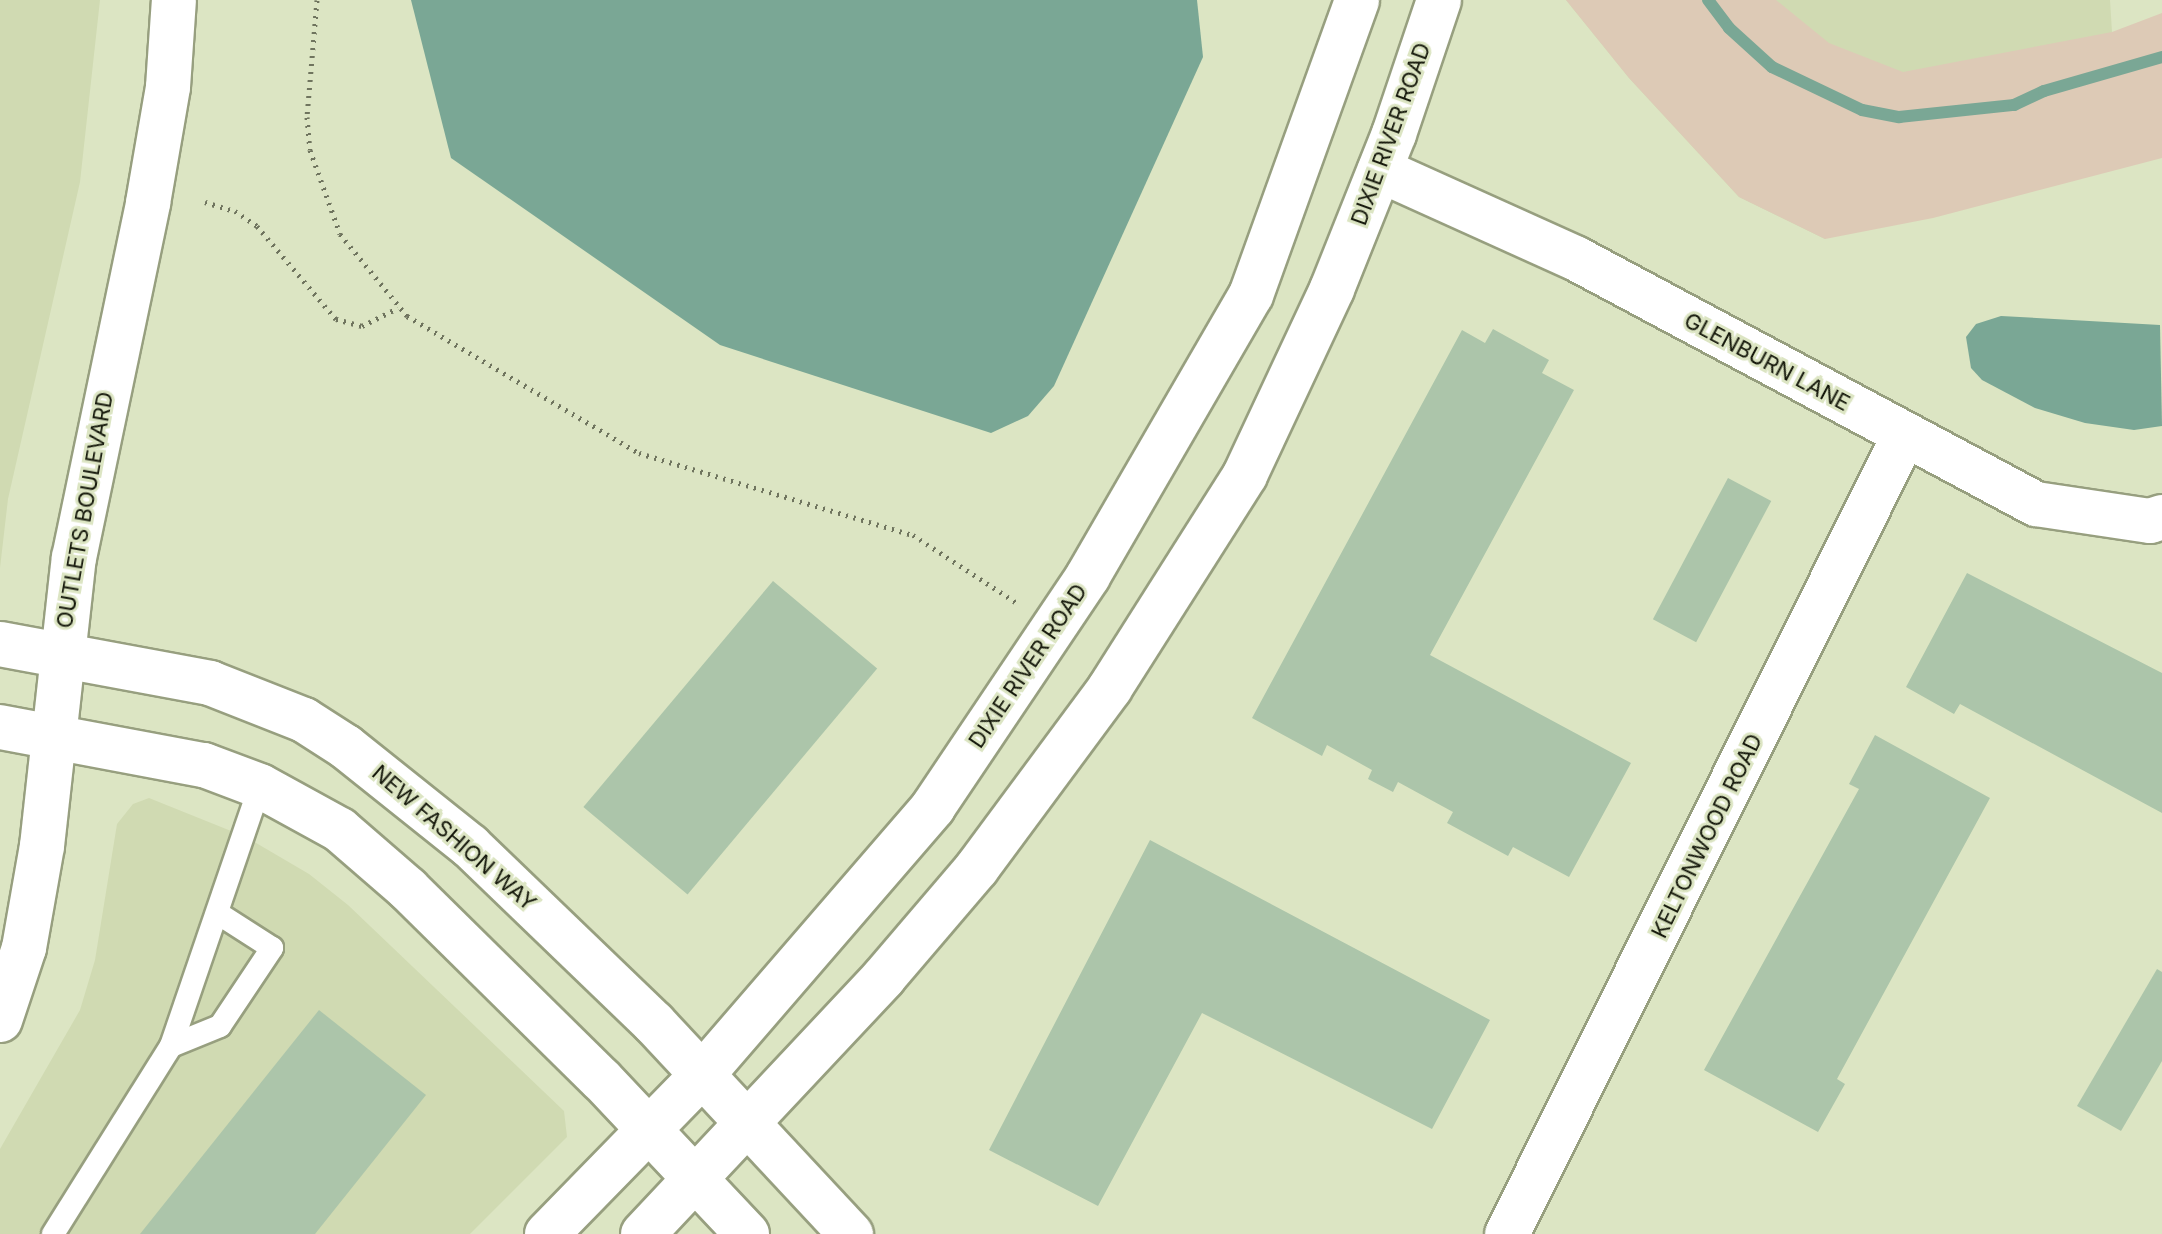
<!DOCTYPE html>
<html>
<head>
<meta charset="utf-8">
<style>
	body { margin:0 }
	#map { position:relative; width:2162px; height:1234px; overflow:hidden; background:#dce5c3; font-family:Inter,sans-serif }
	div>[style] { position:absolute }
	.built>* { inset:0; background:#d0dab2 }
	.green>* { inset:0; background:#ddcab6 }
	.water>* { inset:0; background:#7aa795 }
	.stream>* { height:12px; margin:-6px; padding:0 6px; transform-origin:6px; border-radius:6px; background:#7aa795 }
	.building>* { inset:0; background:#acc5aa; transform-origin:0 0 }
	.path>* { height:5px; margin-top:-2.5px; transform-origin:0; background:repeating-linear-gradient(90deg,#6f745e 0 2px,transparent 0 8px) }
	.roads { filter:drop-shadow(2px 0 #979f7f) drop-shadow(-2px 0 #979f7f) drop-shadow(0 2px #979f7f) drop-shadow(0 -2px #979f7f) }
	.service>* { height:22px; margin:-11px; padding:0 11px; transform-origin:11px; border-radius:11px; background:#fff }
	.minor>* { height:44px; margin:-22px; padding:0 22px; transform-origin:22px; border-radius:22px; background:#fff }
	.tertiary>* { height:44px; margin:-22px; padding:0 22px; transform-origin:22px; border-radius:22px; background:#fff }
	span { translate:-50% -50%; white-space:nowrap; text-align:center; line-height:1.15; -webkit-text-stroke:6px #dce5c3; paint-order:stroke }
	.street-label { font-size:22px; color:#14170a }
</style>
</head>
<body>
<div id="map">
	<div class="built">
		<div style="clip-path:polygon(0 0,100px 0,80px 182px,8px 499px,0 568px)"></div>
		<div style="clip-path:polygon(1566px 0,2110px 0,2112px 32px,1825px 239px,1739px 197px,1629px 78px)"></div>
		<div style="clip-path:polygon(149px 798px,246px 837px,309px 874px,348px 905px,564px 1111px,567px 1137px,470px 1234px,0 1234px,0 1149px,80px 1010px,95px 960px,117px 824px,133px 804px)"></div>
	</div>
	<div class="green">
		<div style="clip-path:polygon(1566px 0,1776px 0,1829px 43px,1903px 72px,2112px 32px,2162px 13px,2162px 158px,1933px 218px,1825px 239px,1739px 197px,1629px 78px)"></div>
	</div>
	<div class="water">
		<div style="clip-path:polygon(411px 0,1197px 0,1203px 57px,1054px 386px,1028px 416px,991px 433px,720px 345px,451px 158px)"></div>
		<div style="clip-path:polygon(2001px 316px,2160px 325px,2162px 426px,2134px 430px,2085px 423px,2035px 408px,1982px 380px,1971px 368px,1966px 337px,1976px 324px)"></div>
	</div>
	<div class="stream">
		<div style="left:1708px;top:0;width:35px;rotate:53deg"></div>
		<div style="left:1729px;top:28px;width:58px;rotate:42.2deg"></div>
		<div style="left:1772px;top:67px;width:100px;rotate:25.5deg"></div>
		<div style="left:1862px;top:110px;width:38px;rotate:11deg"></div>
		<div style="left:1899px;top:117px;width:116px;rotate:-6deg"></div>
		<div style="left:2014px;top:105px;width:33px;rotate:-25deg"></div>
		<div style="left:2044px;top:91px;width:123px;rotate:-16.1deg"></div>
	</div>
	<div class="building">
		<div style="clip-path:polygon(1493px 329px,1549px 360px,1542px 373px,1574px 390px,1430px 655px,1631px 763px,1569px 877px,1513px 847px,1508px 856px,1447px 823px,1453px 812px,1398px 782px,1393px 792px,1368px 779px,1372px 770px,1327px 745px,1322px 756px,1252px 718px,1462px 330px,1485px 343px)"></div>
		<div style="left:1728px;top:478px;width:49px;height:160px;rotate:28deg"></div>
		<div style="clip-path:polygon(1967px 573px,2162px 673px,2162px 813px,1960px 704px,1954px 714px,1906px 687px)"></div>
		<div style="left:773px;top:581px;width:136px;height:295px;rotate:40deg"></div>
		<div style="clip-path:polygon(1875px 735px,1990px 798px,1837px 1079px,1845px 1084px,1818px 1132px,1704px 1070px,1859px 789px,1849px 784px)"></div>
		<div style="clip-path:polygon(1150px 840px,1490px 1020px,1432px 1129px,1202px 1013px,1098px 1206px,989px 1150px)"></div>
		<div style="clip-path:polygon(2157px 969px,2162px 972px,2162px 1061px,2121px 1131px,2077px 1106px)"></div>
		<div style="clip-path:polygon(319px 1010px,426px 1095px,315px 1234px,140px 1234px)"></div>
	</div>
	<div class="path">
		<div style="left:317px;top:0;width:117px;rotate:94.9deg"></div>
		<div style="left:307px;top:117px;width:33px;rotate:85deg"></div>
		<div style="left:310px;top:150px;width:89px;rotate:70.3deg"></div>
		<div style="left:340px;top:234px;width:106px;rotate:50.7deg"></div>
		<div style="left:407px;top:316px;width:269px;rotate:30.6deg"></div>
		<div style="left:639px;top:453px;width:286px;rotate:16.7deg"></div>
		<div style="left:913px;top:535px;width:124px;rotate:33.2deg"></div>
		<div style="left:205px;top:202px;width:31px;rotate:17deg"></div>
		<div style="left:235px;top:211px;width:27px;rotate:34deg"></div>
		<div style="left:257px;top:226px;width:122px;rotate:49.7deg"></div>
		<div style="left:336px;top:319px;width:27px;rotate:15deg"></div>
		<div style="left:362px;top:326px;width:40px;rotate:-26.6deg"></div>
	</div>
	<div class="roads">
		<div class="service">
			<div style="left:171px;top:1046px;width:53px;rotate:-22.2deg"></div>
			<div style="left:220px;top:1026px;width:94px;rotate:-56.3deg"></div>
			<div style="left:272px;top:948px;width:63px;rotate:-147.3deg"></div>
			<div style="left:53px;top:1234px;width:222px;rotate:-57.9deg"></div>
			<div style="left:171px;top:1046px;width:275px;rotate:-71.1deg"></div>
		</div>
		<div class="minor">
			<div style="left:1380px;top:170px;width:214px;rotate:24.3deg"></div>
			<div style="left:1575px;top:258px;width:523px;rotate:28.09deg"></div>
			<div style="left:2036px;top:504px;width:115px;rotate:8.5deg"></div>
			<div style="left:2150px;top:521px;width:13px;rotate:-18deg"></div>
			<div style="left:0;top:644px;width:214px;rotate:10.5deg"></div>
			<div style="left:210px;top:683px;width:101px;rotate:21.5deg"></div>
			<div style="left:304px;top:720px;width:50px;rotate:32.7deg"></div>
			<div style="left:346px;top:747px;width:159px;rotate:38.6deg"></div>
			<div style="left:470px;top:846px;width:255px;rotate:43.9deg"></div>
			<div style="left:654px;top:1023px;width:289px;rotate:47deg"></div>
			<div style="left:0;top:727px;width:208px;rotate:10.6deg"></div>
			<div style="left:204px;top:765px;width:60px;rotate:20.6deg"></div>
			<div style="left:260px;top:786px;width:91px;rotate:28.8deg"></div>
			<div style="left:340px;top:830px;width:90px;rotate:40.9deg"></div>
			<div style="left:408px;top:889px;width:271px;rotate:44.6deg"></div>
			<div style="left:601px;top:1079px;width:213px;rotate:46.7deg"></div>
			<div style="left:0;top:1020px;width:76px;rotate:-71.6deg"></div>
			<div style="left:24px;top:948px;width:104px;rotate:-80deg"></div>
			<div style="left:42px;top:846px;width:290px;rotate:-83.7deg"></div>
			<div style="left:74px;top:558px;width:363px;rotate:-78.2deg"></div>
			<div style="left:148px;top:203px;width:118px;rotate:-80.2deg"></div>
			<div style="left:168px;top:87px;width:87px;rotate:-86.1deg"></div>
			<div style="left:1507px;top:1234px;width:891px;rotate:-63.55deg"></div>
		</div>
		<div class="tertiary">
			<div style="left:547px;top:1234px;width:222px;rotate:-45.7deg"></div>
			<div style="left:702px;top:1075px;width:354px;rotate:-49.2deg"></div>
			<div style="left:933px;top:807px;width:278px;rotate:-56.1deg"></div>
			<div style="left:1088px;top:576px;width:325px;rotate:-59.9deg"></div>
			<div style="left:1251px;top:295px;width:313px;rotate:-70.2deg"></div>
			<div style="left:643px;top:1234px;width:352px;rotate:-46.8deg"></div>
			<div style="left:884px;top:977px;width:143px;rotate:-49.5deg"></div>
			<div style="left:977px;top:868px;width:224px;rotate:-53.5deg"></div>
			<div style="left:1110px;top:688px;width:252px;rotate:-57.6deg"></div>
			<div style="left:1245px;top:475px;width:205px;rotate:-64.9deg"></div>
			<div style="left:1332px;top:289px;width:167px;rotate:-68.2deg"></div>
			<div style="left:1394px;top:134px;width:141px;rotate:-71.4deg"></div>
		</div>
	</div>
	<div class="street-label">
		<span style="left:1391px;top:134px;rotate:-70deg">DIXIE RIVER ROAD</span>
		<span style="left:1767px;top:362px;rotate:28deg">GLENBURN LANE</span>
		<span style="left:85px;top:510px;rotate:-80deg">OUTLETS BOULEVARD</span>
		<span style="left:1028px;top:666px;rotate:-56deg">DIXIE RIVER ROAD</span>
		<span style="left:1707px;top:836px;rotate:-64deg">KELTONWOOD ROAD</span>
		<span style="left:454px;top:838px;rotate:41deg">NEW FASHION WAY</span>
	</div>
</div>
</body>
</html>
